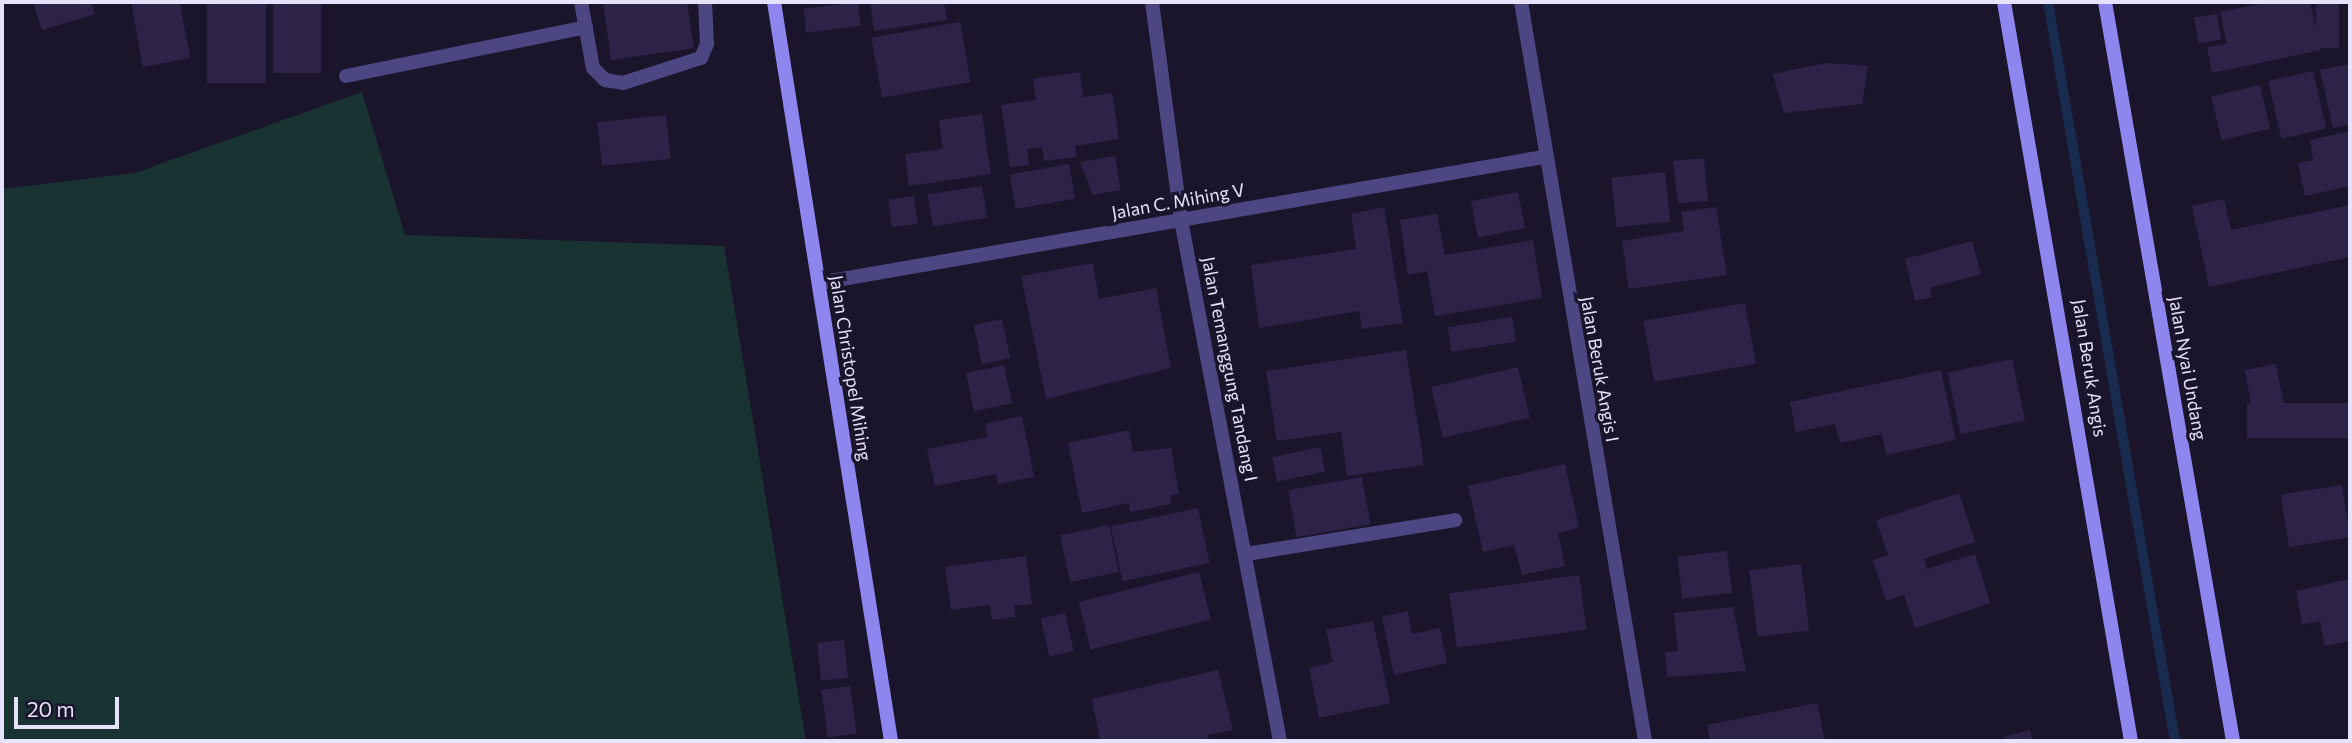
<!DOCTYPE html>
<html>
<head>
<meta charset="utf-8">
<style>
	body { margin:0 }
	#map { position:relative; width:2352px; height:743px; overflow:hidden; background:#1a152a; font-family:Commissioner,sans-serif }
	div>[style] { position:absolute }
	.green>* { inset:0; background:#193333 }
	.stream>* { height:10px; margin:-5px; padding:0 5px; transform-origin:5px; border-radius:5px; background:#192b4f }
	.building>* { inset:0; background:#2d2349; transform-origin:0 0 }
	.lane>* { height:14px; margin:-7px; padding:0 7px; transform-origin:7px; border-radius:7px; background:#4c4683 }
	.street>* { height:14px; margin:-7px; padding:0 7px; transform-origin:7px; border-radius:7px; background:#4c4683 }
	.secondary>* { height:14px; margin:-7px; padding:0 7px; transform-origin:7px; border-radius:7px; background:#8f85ef }
	span { translate:-50% -50%; white-space:nowrap; text-align:center; line-height:1.15; -webkit-text-stroke:7px #1a152a; paint-order:stroke }
	.street-label { font-size:18px; color:#e6e2fb }
	.frame { position:absolute; inset:0; border:4px solid #e6e2fb; pointer-events:none }
	.scale { position:absolute; left:14px; top:697px; width:105px; height:32px; box-sizing:border-box; border:4px solid #e6e2fb; border-top:0; padding-left:9px; font-size:21px; line-height:24px; white-space:nowrap; color:#e6e2fb; -webkit-text-stroke:5px #1a152a; paint-order:stroke }
</style>
</head>
<body>
<div id="map">
	<div class="green">
		<div style="clip-path:polygon(362px 92px,405px 235px,724px 246px,806px 741px,2px 741px,2px 189px,135px 173px)"></div>
	</div>
	<div class="stream">
		<div style="left:2048px;top:2px;width:750px;rotate:80.25deg"></div>
	</div>
	<div class="building">
		<div style="clip-path:polygon(33px 2px,91px 2px,95px 14px,42px 30px)"></div>
		<div style="clip-path:polygon(131px 2px,180px 2px,190px 58px,143px 67px)"></div>
		<div style="left:207px;top:2px;width:59px;height:81px"></div>
		<div style="left:273px;top:2px;width:48px;height:71px"></div>
		<div style="clip-path:polygon(603px 2px,687px 2px,694px 48px,611px 60px)"></div>
		<div style="left:858px;top:2px;width:24px;height:55px;rotate:83deg"></div>
		<div style="clip-path:polygon(870px 2px,944px 2px,947px 20px,874px 31px)"></div>
		<div style="clip-path:polygon(2270px 2px,2310px 2px,2321px 50px,2212px 73px,2207px 47px,2227px 44px,2220px 12px)"></div>
		<div style="left:2316px;top:2px;width:23px;height:46px"></div>
		<div style="left:2217px;top:14px;width:26px;height:23px;rotate:81deg"></div>
		<div style="left:960px;top:22px;width:61px;height:90px;rotate:80deg"></div>
		<div style="clip-path:polygon(1826px 63px,1868px 66px,1862px 104px,1784px 113px,1773px 74px)"></div>
		<div style="clip-path:polygon(2350px 64px,2350px 124px,2333px 128px,2320px 70px)"></div>
		<div style="left:2313px;top:71px;width:59px;height:46px;rotate:77deg"></div>
		<div style="clip-path:polygon(1080px 72px,1083px 97px,1112px 93px,1119px 139px,1075px 146px,1076px 157px,1044px 161px,1042px 147px,1027px 149px,1029px 165px,1010px 167px,1001px 105px,1036px 100px,1033px 79px)"></div>
		<div style="left:2260px;top:85px;width:45px;height:50px;rotate:77deg"></div>
		<div style="clip-path:polygon(982px 114px,991px 174px,909px 186px,905px 154px,943px 149px,939px 120px)"></div>
		<div style="left:666px;top:115px;width:44px;height:69px;rotate:84deg"></div>
		<div style="clip-path:polygon(2350px 131px,2350px 186px,2305px 196px,2298px 163px,2313px 160px,2310px 140px)"></div>
		<div style="clip-path:polygon(1115px 156px,1121px 190px,1093px 195px,1080px 162px)"></div>
		<div style="clip-path:polygon(1691px 159px,1704px 159px,1708px 201px,1678px 203px,1673px 161px)"></div>
		<div style="left:1069px;top:164px;width:35px;height:60px;rotate:80deg"></div>
		<div style="left:1665px;top:172px;width:50px;height:54px;rotate:84deg"></div>
		<div style="left:982px;top:186px;width:32px;height:55px;rotate:81deg"></div>
		<div style="left:1518px;top:192px;width:37px;height:48px;rotate:79deg"></div>
		<div style="left:914px;top:196px;width:28px;height:26px;rotate:82deg"></div>
		<div style="clip-path:polygon(2224px 199px,2231px 230px,2350px 205px,2350px 257px,2209px 287px,2192px 206px)"></div>
		<div style="clip-path:polygon(1384px 207px,1403px 323px,1362px 329px,1359px 311px,1259px 328px,1251px 265px,1356px 249px,1351px 214px)"></div>
		<div style="clip-path:polygon(1716px 207px,1727px 275px,1629px 289px,1622px 241px,1684px 231px,1681px 212px)"></div>
		<div style="clip-path:polygon(1437px 214px,1445px 255px,1533px 240px,1542px 298px,1435px 316px,1427px 271px,1408px 275px,1400px 220px)"></div>
		<div style="clip-path:polygon(1972px 241px,1981px 274px,1930px 288px,1932px 297px,1915px 301px,1905px 259px)"></div>
		<div style="clip-path:polygon(1093px 263px,1099px 299px,1156px 288px,1171px 368px,1046px 399px,1021px 276px)"></div>
		<div style="left:1745px;top:303px;width:62px;height:103px;rotate:80deg"></div>
		<div style="left:1512px;top:317px;width:25px;height:65px;rotate:81deg"></div>
		<div style="left:1002px;top:319px;width:40px;height:29px;rotate:78deg"></div>
		<div style="clip-path:polygon(1406px 350px,1424px 465px,1347px 476px,1341px 432px,1277px 441px,1266px 371px)"></div>
		<div style="left:2012px;top:359px;width:63px;height:66px;rotate:78deg"></div>
		<div style="left:2276px;top:364px;width:43px;height:32px;rotate:79deg"></div>
		<div style="left:1004px;top:365px;width:39px;height:39px;rotate:78deg"></div>
		<div style="left:1518px;top:367px;width:52px;height:89px;rotate:77deg"></div>
		<div style="clip-path:polygon(1941px 370px,1956px 440px,1886px 455px,1882px 434px,1840px 443px,1835px 424px,1796px 432px,1790px 402px)"></div>
		<div style="left:2350px;top:403px;width:35px;height:103px;rotate:90deg"></div>
		<div style="clip-path:polygon(1022px 416px,1034px 477px,998px 484px,996px 474px,935px 486px,927px 449px,988px 437px,985px 424px)"></div>
		<div style="clip-path:polygon(1129px 430px,1133px 452px,1171px 448px,1179px 494px,1170px 496px,1171px 504px,1130px 512px,1129px 503px,1082px 513px,1068px 443px)"></div>
		<div style="left:1320px;top:447px;width:25px;height:49px;rotate:78deg"></div>
		<div style="clip-path:polygon(1565px 464px,1579px 528px,1558px 533px,1565px 566px,1522px 575px,1514px 545px,1483px 552px,1468px 486px)"></div>
		<div style="left:1362px;top:477px;width:48px;height:75px;rotate:80deg"></div>
		<div style="left:2342px;top:485px;width:53px;height:62px;rotate:81deg"></div>
		<div style="clip-path:polygon(1959px 493px,1975px 542px,1924px 559px,1927px 569px,1975px 554px,1990px 603px,1915px 628px,1904px 595px,1886px 601px,1873px 560px,1888px 555px,1876px 520px)"></div>
		<div style="left:1198px;top:508px;width:56px;height:89px;rotate:78deg"></div>
		<div style="left:1109px;top:525px;width:48px;height:50px;rotate:78deg"></div>
		<div style="left:1727px;top:551px;width:42px;height:50px;rotate:83deg"></div>
		<div style="clip-path:polygon(1026px 556px,1032px 604px,1014px 606px,1016px 617px,992px 620px,990px 605px,951px 610px,945px 567px)"></div>
		<div style="left:1801px;top:564px;width:67px;height:52px;rotate:83deg"></div>
		<div style="left:1199px;top:572px;width:49px;height:124px;rotate:76deg"></div>
		<div style="left:1579px;top:575px;width:55px;height:131px;rotate:82deg"></div>
		<div style="clip-path:polygon(2350px 579px,2350px 641px,2325px 646px,2320px 621px,2302px 625px,2296px 591px)"></div>
		<div style="clip-path:polygon(1733px 607px,1746px 671px,1667px 677px,1665px 652px,1678px 651px,1674px 613px)"></div>
		<div style="clip-path:polygon(1408px 611px,1412px 634px,1440px 628px,1447px 663px,1394px 675px,1382px 617px)"></div>
		<div style="left:1065px;top:613px;width:39px;height:25px;rotate:77deg"></div>
		<div style="clip-path:polygon(1373px 621px,1390px 703px,1319px 718px,1309px 668px,1333px 662px,1326px 630px)"></div>
		<div style="left:844px;top:640px;width:38px;height:27px;rotate:84deg"></div>
		<div style="clip-path:polygon(1218px 670px,1233px 730px,1208px 735px,1209px 741px,1100px 741px,1092px 699px)"></div>
		<div style="left:850px;top:686px;width:48px;height:29px;rotate:82deg"></div>
		<div style="clip-path:polygon(1817px 703px,1825px 741px,1710px 741px,1707px 725px)"></div>
		<div style="clip-path:polygon(2030px 730px,2033px 741px,2005px 741px,2004px 737px)"></div>
	</div>
	<div class="lane">
		<div style="left:581px;top:2px;width:67px;rotate:79.7deg"></div>
		<div style="left:593px;top:68px;width:17px;rotate:45deg"></div>
		<div style="left:605px;top:80px;width:18px;rotate:9deg"></div>
		<div style="left:623px;top:83px;width:82px;rotate:-17.8deg"></div>
		<div style="left:701px;top:58px;width:15px;rotate:-67deg"></div>
		<div style="left:707px;top:44px;width:42px;rotate:-92.7deg"></div>
		<div style="left:346px;top:76px;width:245px;rotate:-11.5deg"></div>
	</div>
	<div class="street">
		<div style="left:1152px;top:2px;width:220px;rotate:82.4deg"></div>
		<div style="left:1181px;top:220px;width:530px;rotate:79.24deg"></div>
		<div style="left:1521px;top:2px;width:749px;rotate:80.47deg"></div>
		<div style="left:819px;top:283px;width:735px;rotate:-9.87deg"></div>
		<div style="left:1246px;top:554px;width:212px;rotate:-9.2deg"></div>
	</div>
	<div class="secondary">
		<div style="left:774px;top:2px;width:748px;rotate:81deg"></div>
		<div style="left:2004px;top:2px;width:750px;rotate:80.25deg"></div>
		<div style="left:2105px;top:2px;width:750px;rotate:80.17deg"></div>
	</div>
	<div class="street-label">
		<span style="left:1178px;top:201px;rotate:-10deg">Jalan C. Mihing V</span>
		<span style="left:851px;top:368px;rotate:81deg">Jalan Christopel Mihing</span>
		<span style="left:2090px;top:368px;rotate:81deg">Jalan Beruk Angis</span>
		<span style="left:2188px;top:368px;rotate:80deg">Jalan Nyai Undang</span>
		<span style="left:1230px;top:369px;rotate:79deg">Jalan Temanggung Tandang I</span>
		<span style="left:1600px;top:369px;rotate:80deg">Jalan Beruk Angis I</span>
	</div>
	<div class="frame"></div>
	<div class="scale">20 m</div>
</div>
</body>
</html>
